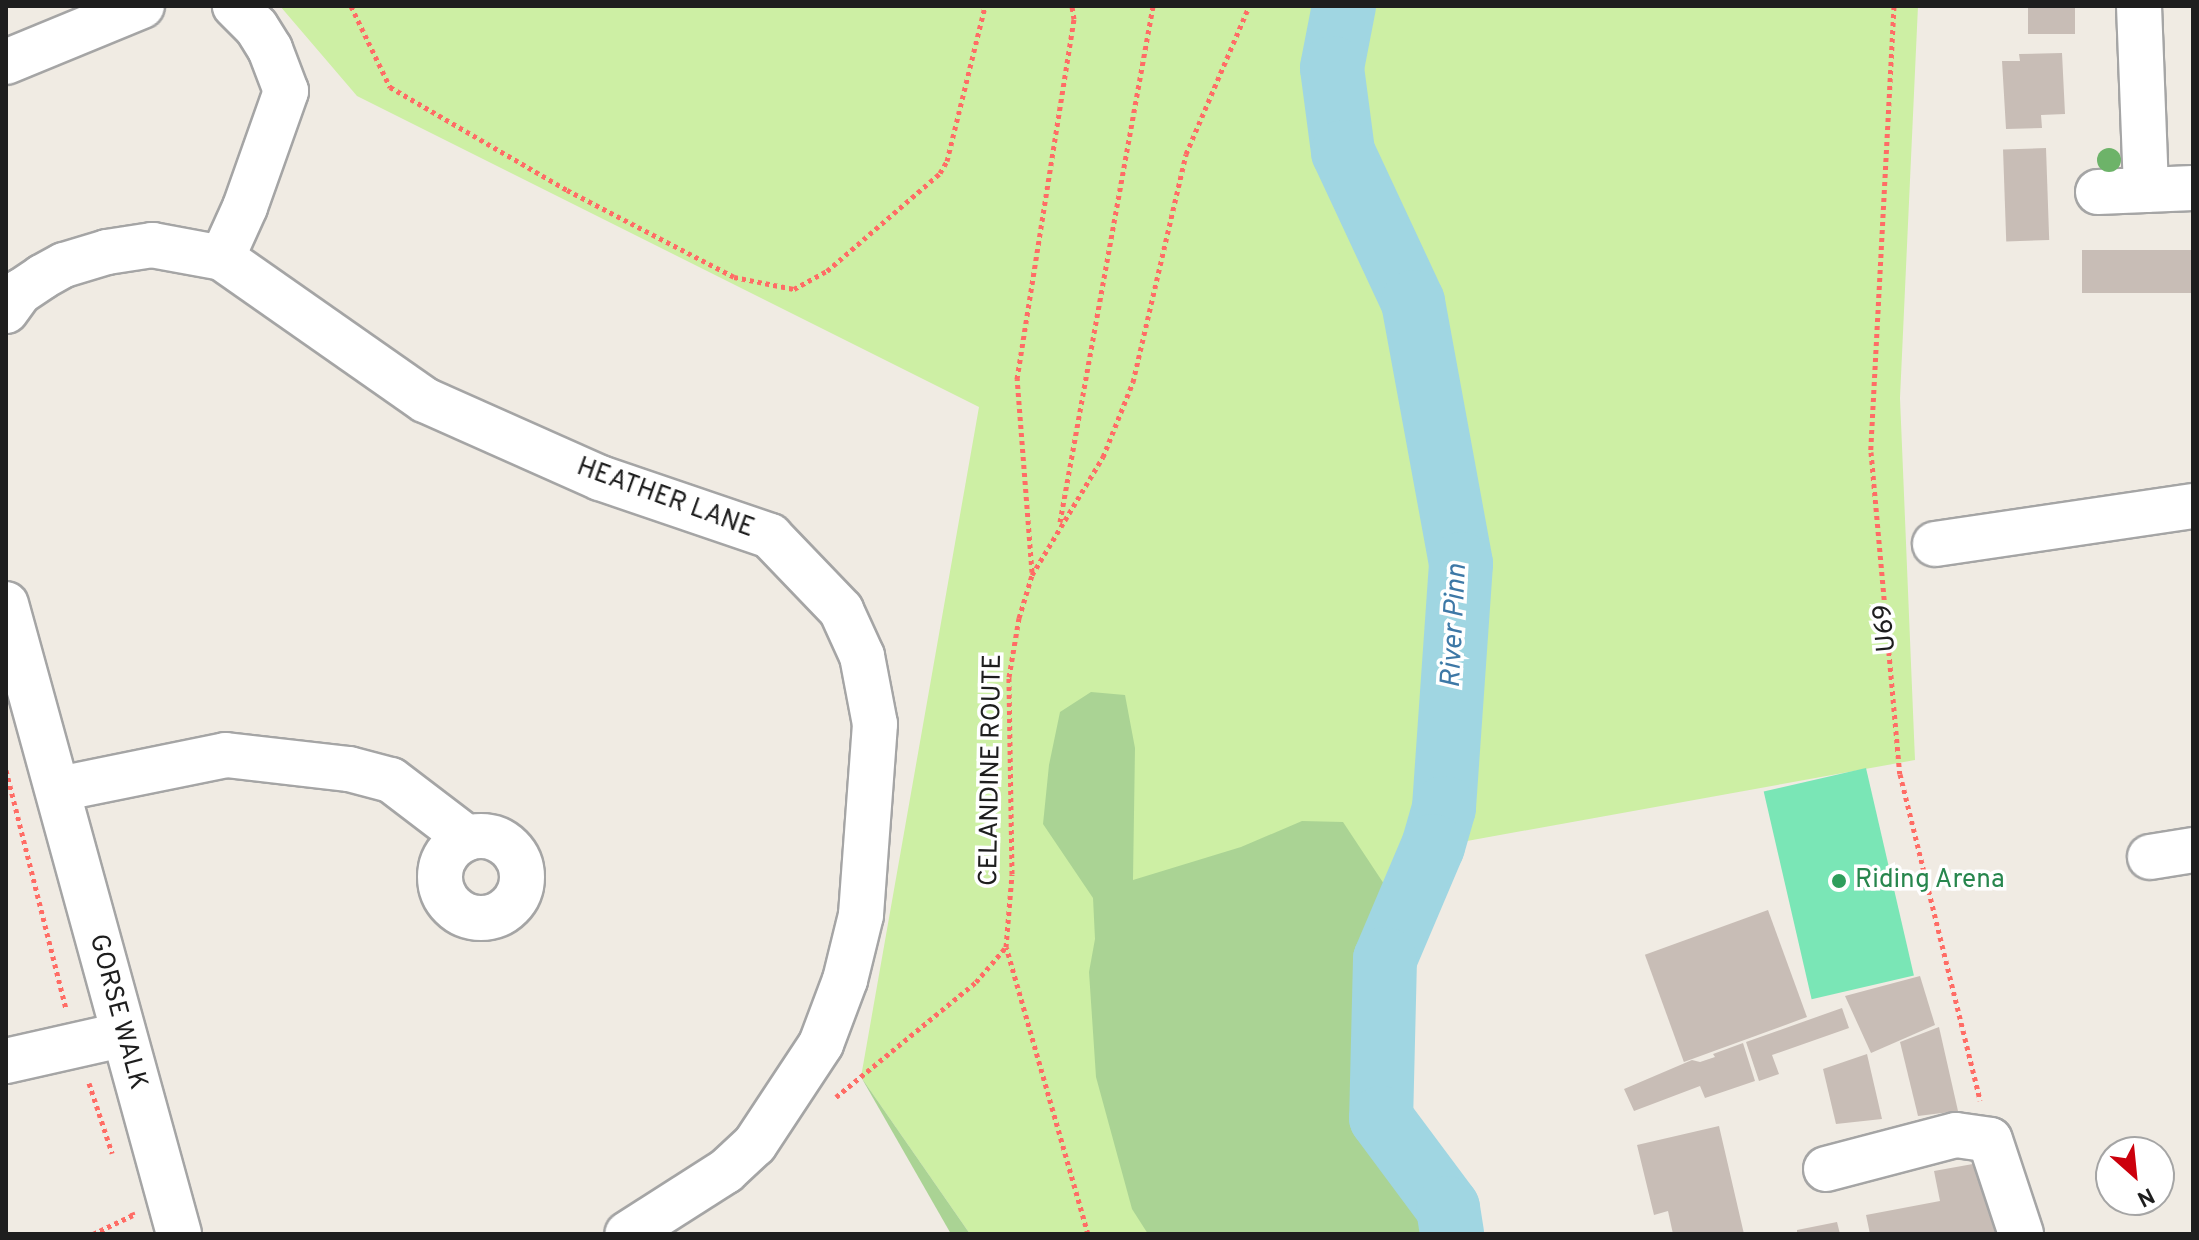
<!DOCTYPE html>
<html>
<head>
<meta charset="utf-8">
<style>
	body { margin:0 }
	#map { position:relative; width:2199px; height:1240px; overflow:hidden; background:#f0ebe3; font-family:Overpass,sans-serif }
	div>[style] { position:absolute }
	.grass>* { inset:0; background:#cdefa4 }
	.forest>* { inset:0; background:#aad394 }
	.pitch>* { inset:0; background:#7ae6b6; transform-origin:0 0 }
	.river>* { height:64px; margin:-32px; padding:0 32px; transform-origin:32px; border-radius:32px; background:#a0d6e2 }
	.building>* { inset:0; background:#c8bdb6; transform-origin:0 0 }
	.path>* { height:5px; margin-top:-2.5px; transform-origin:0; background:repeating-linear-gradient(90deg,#ff6c65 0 4px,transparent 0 8px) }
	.roads { filter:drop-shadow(2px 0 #a5a5a5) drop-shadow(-2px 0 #a5a5a5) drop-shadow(0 2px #a5a5a5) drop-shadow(0 -2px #a5a5a5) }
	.minor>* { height:44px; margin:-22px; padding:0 22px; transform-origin:22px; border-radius:22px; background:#fff }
	.minor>.ring { margin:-22px; padding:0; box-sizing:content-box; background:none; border:44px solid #fff; border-radius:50% }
	.trees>* { width:24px; height:24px; margin:-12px; border-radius:50%; background:#6db369 }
	.dots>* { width:22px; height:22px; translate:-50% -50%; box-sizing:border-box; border:4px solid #fff; border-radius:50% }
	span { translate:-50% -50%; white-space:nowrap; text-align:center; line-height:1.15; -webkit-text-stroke:7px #fff; paint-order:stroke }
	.street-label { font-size:26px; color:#1e1e1e }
	.leisure-label { font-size:26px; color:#27864d }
	.left { translate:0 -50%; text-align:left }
	.water-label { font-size:28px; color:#3d78a6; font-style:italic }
	.frame { position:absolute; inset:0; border:8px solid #1e1e1e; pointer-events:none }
	.north { position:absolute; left:2095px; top:1136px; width:80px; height:80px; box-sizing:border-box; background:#fff; border:2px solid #a5a5a5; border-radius:50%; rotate:153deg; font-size:22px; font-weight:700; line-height:32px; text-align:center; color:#1e1e1e }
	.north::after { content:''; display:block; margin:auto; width:28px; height:36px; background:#cc000c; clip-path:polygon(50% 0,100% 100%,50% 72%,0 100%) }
</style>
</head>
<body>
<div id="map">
	<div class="grass">
		<div style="clip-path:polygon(280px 6px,1918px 6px,1900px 398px,1915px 760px,1434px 847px,1396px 964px,1391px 1114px,1456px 1194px,1463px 1234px,970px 1234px,861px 1077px,979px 407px,357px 96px)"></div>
	</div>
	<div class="forest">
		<div style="clip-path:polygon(1091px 692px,1125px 695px,1135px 748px,1133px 880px,1241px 847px,1302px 821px,1343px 822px,1386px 887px,1407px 939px,1396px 964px,1391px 1114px,1456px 1194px,1463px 1234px,1148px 1234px,1132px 1209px,1096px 1077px,1089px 972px,1095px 939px,1093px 898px,1043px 824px,1049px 765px,1060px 712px)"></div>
		<div style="clip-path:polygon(861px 1077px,970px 1234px,951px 1234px)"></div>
	</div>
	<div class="pitch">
		<div style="left:1866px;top:768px;width:213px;height:105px;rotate:77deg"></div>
	</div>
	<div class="river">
		<div style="left:1344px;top:6px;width:63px;rotate:101deg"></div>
		<div style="left:1332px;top:68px;width:85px;rotate:82.5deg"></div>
		<div style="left:1343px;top:152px;width:166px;rotate:65deg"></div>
		<div style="left:1413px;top:302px;width:266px;rotate:79.6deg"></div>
		<div style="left:1461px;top:564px;width:245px;rotate:94deg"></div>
		<div style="left:1444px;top:808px;width:40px;rotate:106deg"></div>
		<div style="left:1433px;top:846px;width:123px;rotate:113deg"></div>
		<div style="left:1385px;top:959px;width:159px;rotate:91.4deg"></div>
		<div style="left:1381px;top:1118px;width:112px;rotate:53.3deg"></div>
		<div style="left:1448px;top:1208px;width:26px;rotate:81deg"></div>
	</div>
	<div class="building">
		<div style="left:2028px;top:6px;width:47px;height:28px"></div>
		<div style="clip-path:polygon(2062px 53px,2065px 114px,2041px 115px,2042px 128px,2006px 129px,2002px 61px,2020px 61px,2019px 54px)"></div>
		<div style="left:2046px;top:148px;width:92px;height:43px;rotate:88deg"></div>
		<div style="left:2193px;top:250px;width:43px;height:111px;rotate:90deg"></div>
		<div style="left:1768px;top:910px;width:114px;height:131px;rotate:70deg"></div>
		<div style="clip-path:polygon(1920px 976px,1935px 1025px,1871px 1053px,1845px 996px)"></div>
		<div style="clip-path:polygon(1842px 1008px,1849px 1028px,1772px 1055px,1779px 1074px,1759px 1081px,1746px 1042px)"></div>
		<div style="clip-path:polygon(1939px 1027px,1958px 1111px,1918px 1116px,1900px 1042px)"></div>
		<div style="clip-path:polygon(1743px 1043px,1755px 1081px,1705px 1098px,1700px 1086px,1634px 1111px,1624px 1089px,1692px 1060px,1700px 1062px,1715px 1057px,1713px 1054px)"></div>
		<div style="clip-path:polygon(1867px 1054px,1882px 1119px,1836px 1124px,1823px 1069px)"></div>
		<div style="clip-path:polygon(1719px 1126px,1744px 1234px,1673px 1234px,1668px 1211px,1654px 1215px,1637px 1145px)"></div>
		<div style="clip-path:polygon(1984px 1162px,2000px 1234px,1870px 1234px,1866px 1215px,1940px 1201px,1934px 1171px)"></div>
		<div style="clip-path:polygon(1837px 1222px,1840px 1234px,1797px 1234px,1797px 1230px)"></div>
	</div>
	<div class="path">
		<div style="left:351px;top:6px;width:90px;rotate:64.3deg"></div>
		<div style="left:390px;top:87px;width:205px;rotate:30.2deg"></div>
		<div style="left:567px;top:190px;width:188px;rotate:27.5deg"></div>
		<div style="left:734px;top:277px;width:61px;rotate:11.3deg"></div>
		<div style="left:794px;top:289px;width:38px;rotate:-29deg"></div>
		<div style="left:827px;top:271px;width:150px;rotate:-40.9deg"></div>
		<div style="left:940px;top:173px;width:14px;rotate:-60deg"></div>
		<div style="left:947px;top:161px;width:160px;rotate:-76.2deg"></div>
		<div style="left:1894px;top:6px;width:447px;rotate:93deg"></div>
		<div style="left:1871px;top:452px;width:323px;rotate:84.9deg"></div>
		<div style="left:1900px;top:774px;width:336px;rotate:76.2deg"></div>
		<div style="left:1060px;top:522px;width:524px;rotate:-79.78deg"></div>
		<div style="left:1032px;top:572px;width:194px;rotate:-94.4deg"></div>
		<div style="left:1017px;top:379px;width:364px;rotate:-81deg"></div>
		<div style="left:1074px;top:19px;width:13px;rotate:-99deg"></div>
		<div style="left:6px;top:770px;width:245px;rotate:75.9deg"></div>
		<div style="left:89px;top:1083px;width:74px;rotate:71.8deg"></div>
		<div style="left:836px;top:1097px;width:181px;rotate:-39.4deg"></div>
		<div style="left:976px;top:982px;width:45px;rotate:-49.5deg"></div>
		<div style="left:93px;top:1234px;width:44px;rotate:-25.4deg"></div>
		<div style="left:133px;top:1215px;width:3px;rotate:-108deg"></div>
		<div style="left:1088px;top:1234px;width:298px;rotate:-105.9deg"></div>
		<div style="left:1006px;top:947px;width:73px;rotate:-85.3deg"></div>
		<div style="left:1012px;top:874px;width:197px;rotate:-90.9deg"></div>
		<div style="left:1009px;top:677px;width:60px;rotate:-80.4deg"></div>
		<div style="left:1019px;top:618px;width:45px;rotate:-73.2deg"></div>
		<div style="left:1032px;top:575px;width:138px;rotate:-59deg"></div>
		<div style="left:1103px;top:457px;width:81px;rotate:-68.2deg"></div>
		<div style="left:1133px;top:382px;width:234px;rotate:-76.9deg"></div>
		<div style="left:1186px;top:154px;width:161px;rotate:-66.9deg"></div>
	</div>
	<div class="roads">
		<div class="minor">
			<div style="left:2139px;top:6px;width:184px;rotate:87.8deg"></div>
			<div style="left:2146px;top:190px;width:47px;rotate:-2.4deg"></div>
			<div style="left:6px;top:62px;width:147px;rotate:-22.4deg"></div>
			<div style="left:2098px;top:192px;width:48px;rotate:-2.4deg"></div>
			<div style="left:222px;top:258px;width:56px;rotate:-65.7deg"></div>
			<div style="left:245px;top:207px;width:123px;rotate:-70.5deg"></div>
			<div style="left:286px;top:91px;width:45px;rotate:-110.9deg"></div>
			<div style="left:270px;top:49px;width:26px;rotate:-122deg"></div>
			<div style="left:256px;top:27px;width:30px;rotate:-135deg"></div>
			<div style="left:6px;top:311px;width:24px;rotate:-54deg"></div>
			<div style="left:20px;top:292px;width:27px;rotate:-34deg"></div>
			<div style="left:42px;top:277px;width:25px;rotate:-29deg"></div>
			<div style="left:64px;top:265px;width:45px;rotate:-16.8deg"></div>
			<div style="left:107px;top:252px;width:46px;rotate:-8.8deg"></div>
			<div style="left:152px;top:245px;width:71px;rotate:10.5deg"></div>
			<div style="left:222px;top:258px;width:248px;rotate:35deg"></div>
			<div style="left:425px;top:400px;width:192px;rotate:24deg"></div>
			<div style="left:600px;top:478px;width:180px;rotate:18.8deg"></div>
			<div style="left:770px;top:536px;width:103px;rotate:46.2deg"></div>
			<div style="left:841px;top:610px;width:51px;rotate:65.5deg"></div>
			<div style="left:862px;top:656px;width:69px;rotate:79.2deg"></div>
			<div style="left:875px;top:724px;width:192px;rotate:94.2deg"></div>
			<div style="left:861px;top:915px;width:67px;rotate:103.8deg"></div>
			<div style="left:845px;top:980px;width:68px;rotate:110.6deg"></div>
			<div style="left:821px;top:1044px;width:120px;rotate:123.4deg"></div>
			<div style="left:755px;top:1144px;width:40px;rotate:137deg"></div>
			<div style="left:726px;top:1171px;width:117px;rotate:147.5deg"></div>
			<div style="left:1935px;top:544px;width:261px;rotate:-8.4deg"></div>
			<div style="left:6px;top:604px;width:653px;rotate:74.64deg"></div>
			<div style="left:59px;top:789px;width:170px;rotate:-11.5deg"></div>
			<div style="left:226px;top:755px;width:124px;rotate:6.5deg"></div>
			<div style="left:349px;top:769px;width:43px;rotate:14.7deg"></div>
			<div style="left:391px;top:780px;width:96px;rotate:37.3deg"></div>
			<div class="ring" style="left:440px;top:836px;width:38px;height:38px"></div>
			<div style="left:2150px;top:857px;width:44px;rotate:-9.2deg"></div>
			<div style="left:6px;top:1061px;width:118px;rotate:-12.7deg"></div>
			<div style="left:1826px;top:1169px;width:134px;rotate:-14.7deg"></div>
			<div style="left:1956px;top:1135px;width:34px;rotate:8deg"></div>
			<div style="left:1990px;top:1140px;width:99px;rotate:71.7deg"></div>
		</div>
	</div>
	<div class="trees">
		<div style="left:2109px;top:160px"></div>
	</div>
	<div class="dots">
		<div style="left:1839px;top:881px;background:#2e9e5b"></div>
	</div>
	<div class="street-label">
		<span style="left:665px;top:499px;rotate:20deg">HEATHER LANE</span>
		<span style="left:1886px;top:628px;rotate:-95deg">U69</span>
		<span style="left:992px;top:770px;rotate:-89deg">CELANDINE ROUTE</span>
		<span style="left:117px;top:1012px;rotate:75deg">GORSE WALK</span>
	</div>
	<div class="leisure-label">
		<span class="left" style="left:1855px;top:881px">Riding Arena</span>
	</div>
	<div class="water-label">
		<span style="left:1455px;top:626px;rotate:-87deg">River Pinn</span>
	</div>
	<div class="frame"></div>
	<div class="north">N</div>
</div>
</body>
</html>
